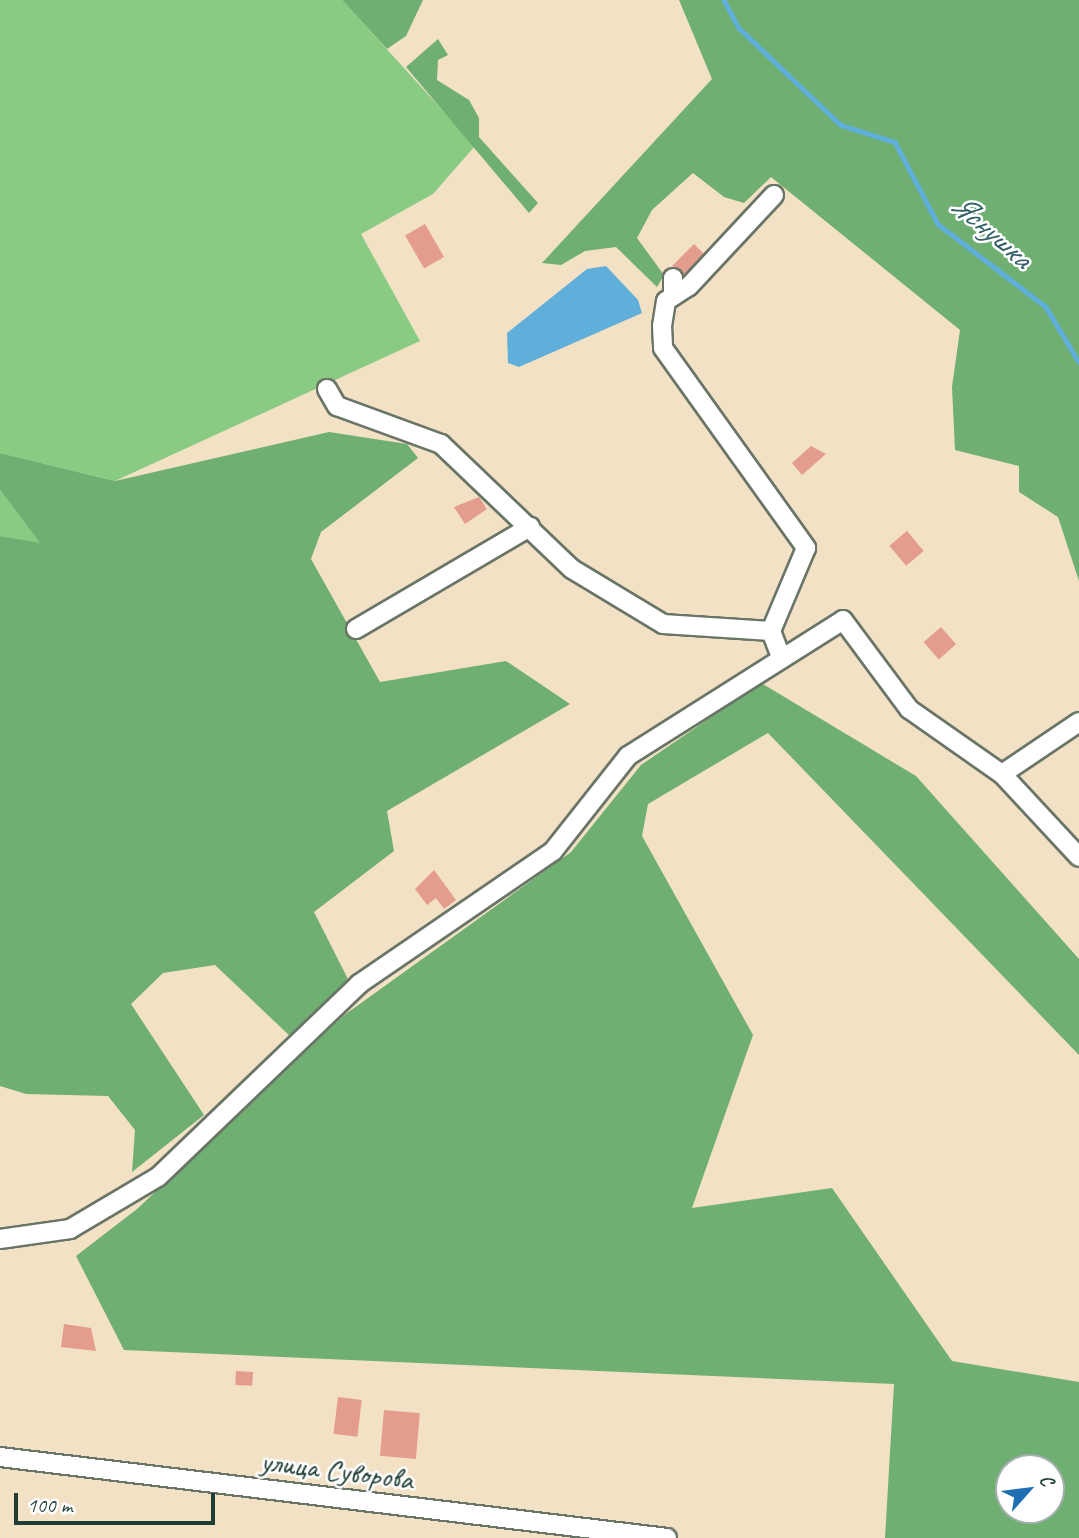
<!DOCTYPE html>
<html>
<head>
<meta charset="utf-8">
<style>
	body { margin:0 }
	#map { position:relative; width:1079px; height:1538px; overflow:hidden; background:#f3e1c5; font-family:Caveat,sans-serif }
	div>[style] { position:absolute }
	.green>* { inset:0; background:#8acb83 }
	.forest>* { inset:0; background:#6faf71 }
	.water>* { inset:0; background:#60aeda }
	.stream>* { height:4.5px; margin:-2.25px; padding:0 2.25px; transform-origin:2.25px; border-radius:2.25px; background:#60aeda }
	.building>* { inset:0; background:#e49d8d; transform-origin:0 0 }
	.roads { filter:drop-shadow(2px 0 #697667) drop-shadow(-2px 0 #697667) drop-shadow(0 2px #697667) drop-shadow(0 -2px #697667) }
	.minor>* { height:18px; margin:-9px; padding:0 9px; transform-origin:9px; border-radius:9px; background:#fff }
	span { translate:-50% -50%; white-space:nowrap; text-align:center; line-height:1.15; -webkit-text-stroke:5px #fff; paint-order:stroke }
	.street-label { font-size:30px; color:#1f3d34 }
	.water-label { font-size:32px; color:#325f66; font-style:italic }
	.north { position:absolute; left:995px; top:1454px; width:70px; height:70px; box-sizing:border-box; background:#fff; border:2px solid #a5b1ae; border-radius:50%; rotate:62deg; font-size:19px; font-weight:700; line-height:28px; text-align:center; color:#1f3d34 }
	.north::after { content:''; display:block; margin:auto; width:24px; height:32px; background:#1f6fb2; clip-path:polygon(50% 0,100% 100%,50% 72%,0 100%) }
	.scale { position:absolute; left:14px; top:1493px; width:201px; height:32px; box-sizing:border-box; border:4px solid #1f3d34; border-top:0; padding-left:9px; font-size:21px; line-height:24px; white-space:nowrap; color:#1f3d34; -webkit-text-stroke:5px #fff; paint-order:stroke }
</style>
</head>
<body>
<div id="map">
	<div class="green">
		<div style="clip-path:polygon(0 0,342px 0,475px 146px,433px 194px,361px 234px,420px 341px,115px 481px,0 453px)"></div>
		<div style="clip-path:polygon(0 490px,41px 544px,0 536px)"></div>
	</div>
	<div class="forest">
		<div style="clip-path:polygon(342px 0,423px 0,406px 36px,387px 49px)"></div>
		<div style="clip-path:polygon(679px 0,1079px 0,1079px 581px,1058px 517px,1019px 492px,1019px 466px,955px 450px,952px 387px,960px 330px,771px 177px,744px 203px,724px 197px,693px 173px,652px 210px,637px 238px,664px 275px,657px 287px,616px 247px,585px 251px,561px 265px,542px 263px,712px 79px)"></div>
		<div style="clip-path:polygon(438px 39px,448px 55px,438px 60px,437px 80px,469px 100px,479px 118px,479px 137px,538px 203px,529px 213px,406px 67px)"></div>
		<div style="clip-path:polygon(329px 432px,407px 444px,418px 458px,321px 532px,311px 559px,380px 682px,506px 661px,570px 704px,387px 811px,394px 851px,314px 912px,351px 985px,292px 1038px,215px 965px,163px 973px,131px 1004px,204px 1115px,132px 1172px,135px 1130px,108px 1096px,26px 1094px,0 1086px,0 536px,40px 543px,0 490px,0 453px,115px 481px)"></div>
		<div style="clip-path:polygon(evenodd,761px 683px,916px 776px,1079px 959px,1079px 1055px,768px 733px,648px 804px,642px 836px,753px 1035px,692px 1208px,832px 1188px,952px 1361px,1079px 1382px,1079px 1538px,885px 1538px,894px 1384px,124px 1350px,76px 1256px,137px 1209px,343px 1016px,571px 852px,641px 765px,761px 683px,1009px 1468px,1051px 1468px,1051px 1510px,1009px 1510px,1009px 1468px)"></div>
	</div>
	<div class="water">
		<div style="clip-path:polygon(606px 266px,638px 300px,642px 313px,519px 367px,508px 363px,507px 333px,587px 269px)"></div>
	</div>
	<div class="stream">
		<div style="left:724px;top:0;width:32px;rotate:62deg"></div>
		<div style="left:739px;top:28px;width:141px;rotate:43.6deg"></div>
		<div style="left:841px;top:125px;width:57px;rotate:17.5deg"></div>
		<div style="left:895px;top:142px;width:93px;rotate:62.3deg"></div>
		<div style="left:938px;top:224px;width:136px;rotate:37.5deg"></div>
		<div style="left:1046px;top:307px;width:64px;rotate:59deg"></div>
	</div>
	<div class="building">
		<div style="left:425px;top:224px;width:38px;height:23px;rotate:60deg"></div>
		<div style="left:694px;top:244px;width:16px;height:31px;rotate:45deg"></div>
		<div style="clip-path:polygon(811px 446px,826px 454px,802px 475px,792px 463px)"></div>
		<div style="clip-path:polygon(479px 497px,487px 509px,465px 524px,454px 507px)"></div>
		<div style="left:907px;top:531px;width:26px;height:23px;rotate:50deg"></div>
		<div style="left:941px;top:627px;width:23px;height:23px;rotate:49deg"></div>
		<div style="clip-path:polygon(434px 870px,456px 900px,444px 909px,436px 898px,427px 905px,415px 889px)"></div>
		<div style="clip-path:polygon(64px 1324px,91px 1328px,96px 1351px,61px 1347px)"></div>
		<div style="left:236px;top:1371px;width:17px;height:14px;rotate:3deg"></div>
		<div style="left:338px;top:1397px;width:24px;height:37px;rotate:7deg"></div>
		<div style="left:384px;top:1410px;width:36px;height:46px;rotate:5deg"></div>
	</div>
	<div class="roads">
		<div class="minor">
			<div style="left:774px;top:195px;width:125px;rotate:133deg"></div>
			<div style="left:689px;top:286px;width:27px;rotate:147deg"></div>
			<div style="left:666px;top:301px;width:25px;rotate:99deg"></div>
			<div style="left:662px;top:326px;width:22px;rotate:87deg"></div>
			<div style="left:663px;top:348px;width:246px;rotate:54.4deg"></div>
			<div style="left:806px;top:548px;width:90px;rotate:112.9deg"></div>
			<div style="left:771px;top:631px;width:28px;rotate:69deg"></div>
			<div style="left:673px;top:296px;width:18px;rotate:-90deg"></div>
			<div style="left:327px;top:389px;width:20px;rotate:60deg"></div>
			<div style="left:337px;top:406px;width:111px;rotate:20.1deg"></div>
			<div style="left:441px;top:444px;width:181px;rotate:43.7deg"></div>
			<div style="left:572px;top:569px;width:106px;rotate:31.1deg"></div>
			<div style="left:663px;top:624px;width:108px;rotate:3.7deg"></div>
			<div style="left:356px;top:629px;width:202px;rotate:-30.4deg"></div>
			<div style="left:1002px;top:774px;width:113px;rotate:47.1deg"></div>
			<div style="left:0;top:1239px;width:71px;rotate:-8.1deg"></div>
			<div style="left:70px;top:1229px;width:102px;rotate:-30.6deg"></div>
			<div style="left:158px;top:1177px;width:279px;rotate:-43.8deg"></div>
			<div style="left:359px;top:984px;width:235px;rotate:-34.4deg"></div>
			<div style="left:553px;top:851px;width:121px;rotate:-51.7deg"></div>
			<div style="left:628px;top:756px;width:254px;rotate:-32.3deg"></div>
			<div style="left:843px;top:620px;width:111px;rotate:53.4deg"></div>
			<div style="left:909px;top:709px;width:113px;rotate:35deg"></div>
			<div style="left:1002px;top:774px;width:93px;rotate:-34deg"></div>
			<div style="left:0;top:1457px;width:672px;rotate:6.92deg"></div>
		</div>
	</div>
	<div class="street-label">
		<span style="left:337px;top:1470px;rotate:7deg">улица Суворова</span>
	</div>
	<div class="water-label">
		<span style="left:991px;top:231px;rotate:41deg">Яснушка</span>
	</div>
	<div class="north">С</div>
	<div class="scale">100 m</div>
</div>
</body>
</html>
